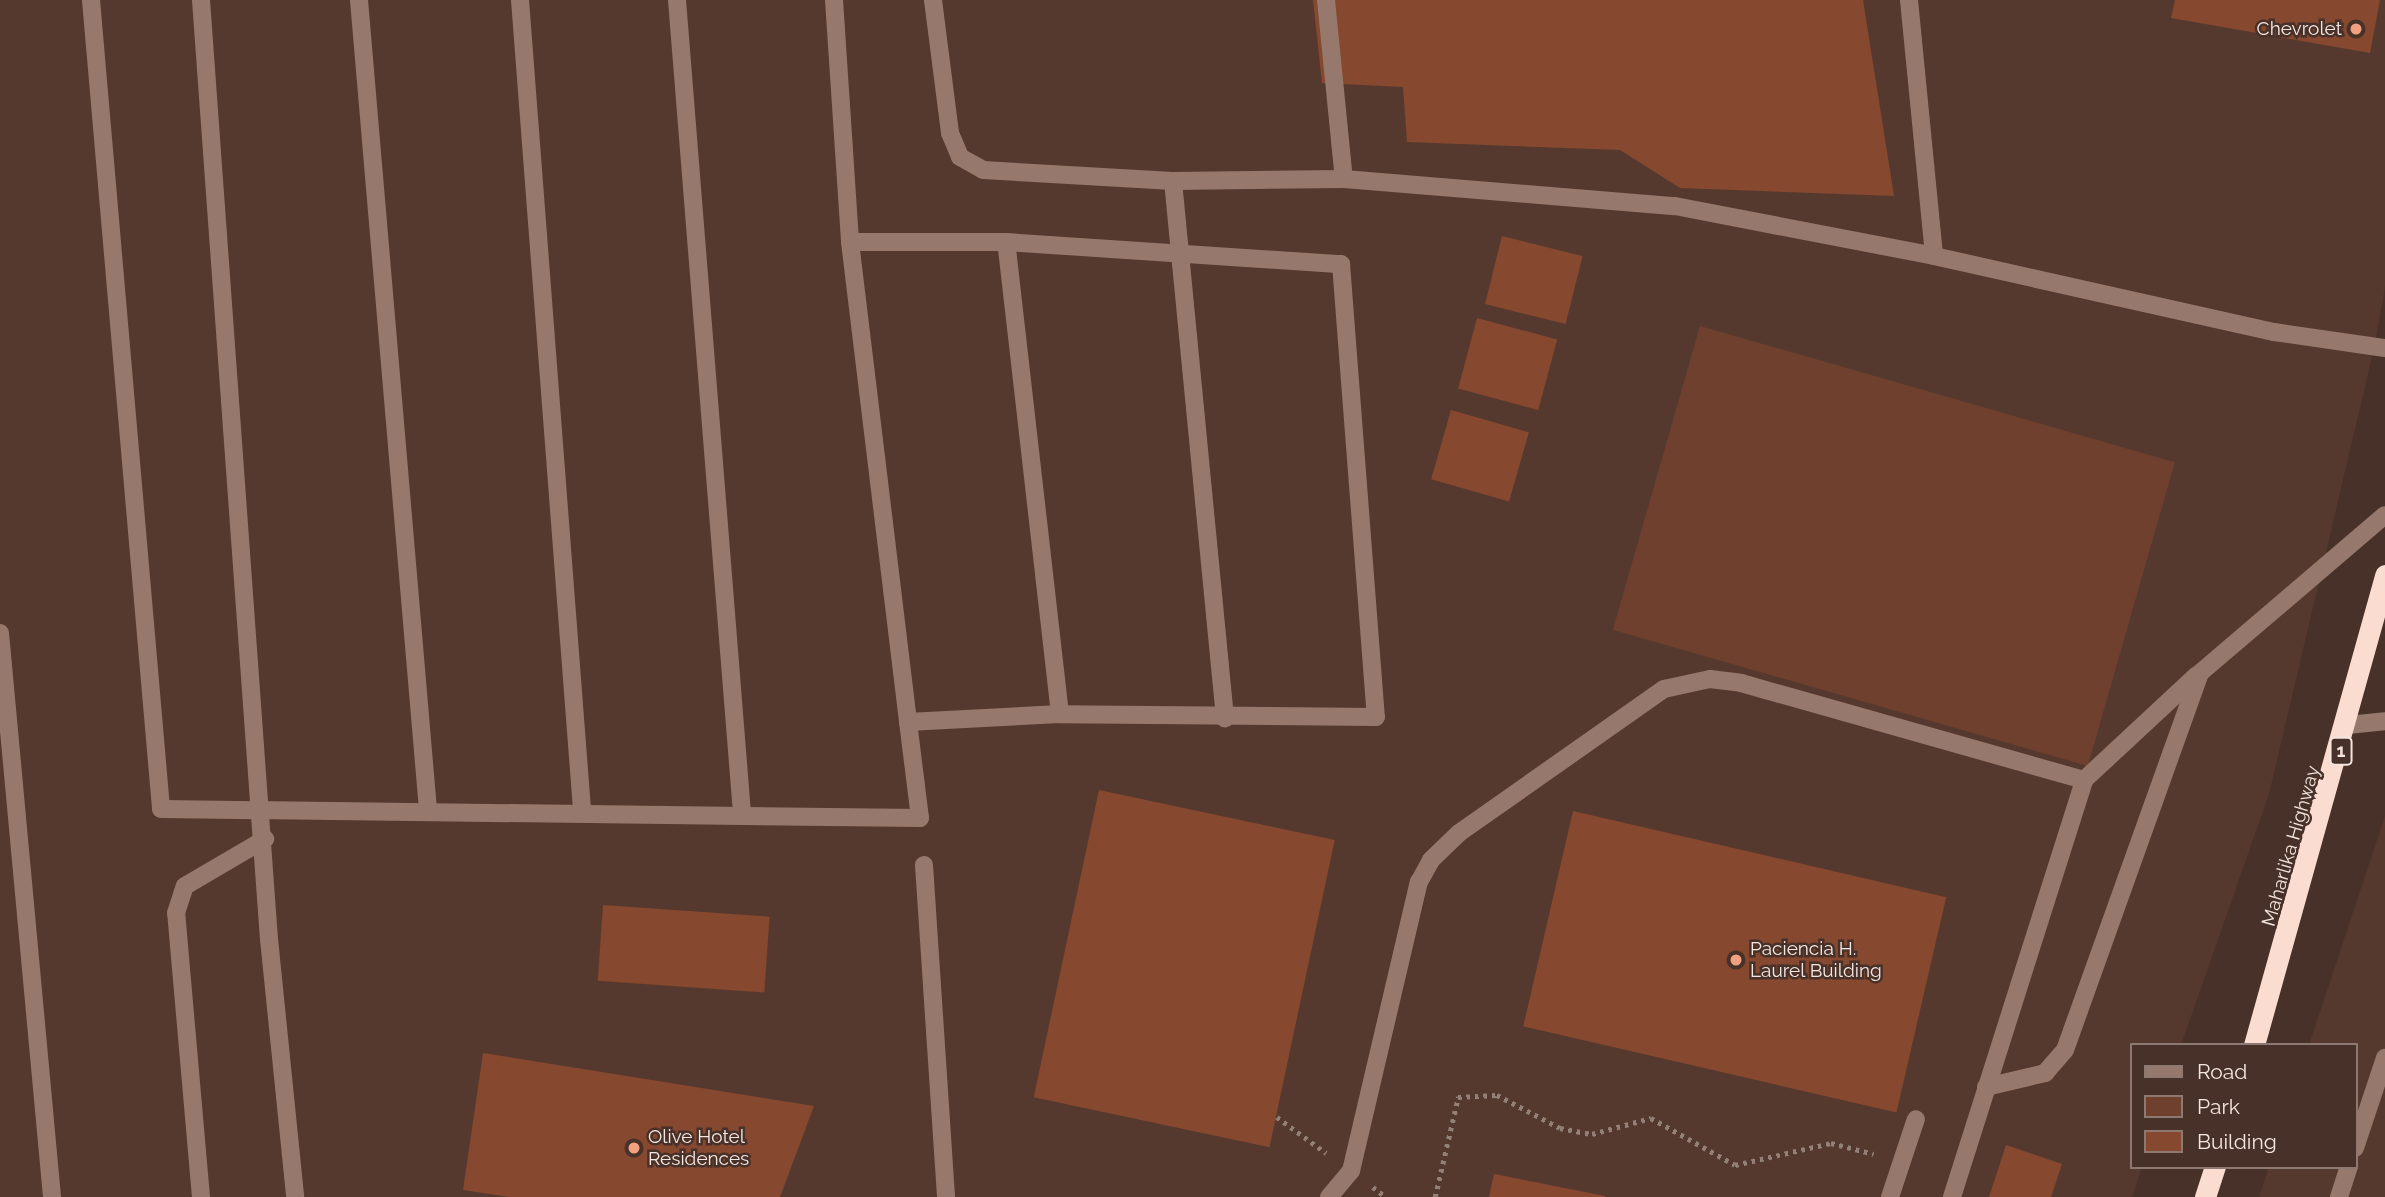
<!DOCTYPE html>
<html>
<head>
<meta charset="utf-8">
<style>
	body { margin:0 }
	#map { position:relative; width:2385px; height:1197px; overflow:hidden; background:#483128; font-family:Raleway,sans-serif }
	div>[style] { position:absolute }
	.built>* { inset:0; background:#56392e }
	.green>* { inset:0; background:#6f402e; transform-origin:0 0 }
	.building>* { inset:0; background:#86482f; transform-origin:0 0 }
	.path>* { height:4.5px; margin-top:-2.25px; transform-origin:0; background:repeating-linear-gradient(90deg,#938078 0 3.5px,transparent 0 8.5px) }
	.minor>* { height:18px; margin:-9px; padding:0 9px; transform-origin:9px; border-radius:9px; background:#96786c }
	.highway>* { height:21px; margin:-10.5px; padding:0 10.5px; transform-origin:10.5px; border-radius:10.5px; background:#fadcd0 }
	.dots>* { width:19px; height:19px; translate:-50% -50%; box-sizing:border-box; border:4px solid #483128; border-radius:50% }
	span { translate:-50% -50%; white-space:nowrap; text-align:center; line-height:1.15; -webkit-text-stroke:5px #483128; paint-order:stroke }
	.shield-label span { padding:2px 5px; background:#483128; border:2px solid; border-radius:5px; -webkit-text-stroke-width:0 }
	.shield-label { font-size:18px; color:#f4e5df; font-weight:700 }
	.poi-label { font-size:19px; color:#f4e5df }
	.right { translate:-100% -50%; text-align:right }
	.left { translate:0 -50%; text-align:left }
	.street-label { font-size:19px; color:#f4e5df }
	.legend { position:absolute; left:2130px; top:1043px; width:228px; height:126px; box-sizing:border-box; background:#483128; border:2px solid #8d7971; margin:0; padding:9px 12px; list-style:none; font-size:21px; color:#f4e5df }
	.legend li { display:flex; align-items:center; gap:14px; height:35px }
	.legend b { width:35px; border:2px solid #8d7971 }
</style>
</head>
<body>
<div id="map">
	<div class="built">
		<div style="clip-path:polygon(0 0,2385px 0,2385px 287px,2375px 344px,2269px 794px,2181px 1045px,2131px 1045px,2131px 1167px,2142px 1167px,2132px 1197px,0 1197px)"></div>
		<div style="clip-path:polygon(2385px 816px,2385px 1197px,2259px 1197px,2269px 1167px,2355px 1167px,2355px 1045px,2309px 1045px)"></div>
	</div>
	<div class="green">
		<div style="left:1700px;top:326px;width:494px;height:316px;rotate:16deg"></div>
	</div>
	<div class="building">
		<div style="clip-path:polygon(1313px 0,1863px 0,1894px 196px,1680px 188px,1620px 150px,1407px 142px,1403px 87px,1322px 83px)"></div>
		<div style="clip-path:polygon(2175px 0,2380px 0,2370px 53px,2171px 18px)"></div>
		<div style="left:1502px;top:236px;width:83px;height:70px;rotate:14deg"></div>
		<div style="left:1477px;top:318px;width:83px;height:73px;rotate:15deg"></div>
		<div style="left:1451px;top:410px;width:81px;height:72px;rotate:16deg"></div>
		<div style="left:1099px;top:790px;width:241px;height:314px;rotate:12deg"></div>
		<div style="left:1573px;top:811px;width:383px;height:221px;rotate:13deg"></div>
		<div style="left:603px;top:905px;width:167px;height:76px;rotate:4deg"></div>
		<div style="clip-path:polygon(483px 1053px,814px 1106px,780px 1197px,509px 1197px,463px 1190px)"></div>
		<div style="clip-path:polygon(2006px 1145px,2062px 1164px,2051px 1197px,1989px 1197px)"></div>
		<div style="clip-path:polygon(1494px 1174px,1605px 1196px,1605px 1197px,1489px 1197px)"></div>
	</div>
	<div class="path">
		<div style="left:1277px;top:1117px;width:61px;rotate:36.3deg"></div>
		<div style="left:1373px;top:1187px;width:16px;rotate:38deg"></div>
		<div style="left:1435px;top:1197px;width:103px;rotate:-77deg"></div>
		<div style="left:1458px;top:1097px;width:39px;rotate:-3deg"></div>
		<div style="left:1497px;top:1095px;width:71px;rotate:27.6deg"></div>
		<div style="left:1560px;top:1128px;width:33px;rotate:11deg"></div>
		<div style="left:1592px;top:1134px;width:61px;rotate:-15.2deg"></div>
		<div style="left:1651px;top:1118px;width:96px;rotate:29.2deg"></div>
		<div style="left:1735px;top:1165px;width:98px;rotate:-12.9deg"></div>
		<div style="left:1831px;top:1143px;width:44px;rotate:14.3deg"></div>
	</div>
	<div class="minor">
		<div style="left:91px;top:0;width:812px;rotate:85.05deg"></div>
		<div style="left:161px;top:809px;width:759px;rotate:0.68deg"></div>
		<div style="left:920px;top:818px;width:97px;rotate:-97.1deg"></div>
		<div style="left:908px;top:722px;width:152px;rotate:-3deg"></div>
		<div style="left:1060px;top:714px;width:475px;rotate:-96.5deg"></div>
		<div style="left:201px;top:0;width:941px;rotate:85.86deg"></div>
		<div style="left:269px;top:939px;width:259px;rotate:84.2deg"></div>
		<div style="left:359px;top:0;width:812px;rotate:85.13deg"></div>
		<div style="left:520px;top:0;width:812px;rotate:85.62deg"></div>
		<div style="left:677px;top:0;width:817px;rotate:85.43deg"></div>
		<div style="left:834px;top:0;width:243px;rotate:86.2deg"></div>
		<div style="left:850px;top:242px;width:483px;rotate:83.1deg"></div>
		<div style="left:933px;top:0;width:134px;rotate:82.7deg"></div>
		<div style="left:950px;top:133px;width:26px;rotate:67deg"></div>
		<div style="left:960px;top:157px;width:26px;rotate:29deg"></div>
		<div style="left:983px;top:170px;width:190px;rotate:3.3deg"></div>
		<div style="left:1173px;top:181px;width:171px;rotate:-0.7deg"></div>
		<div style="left:1344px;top:179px;width:332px;rotate:4.7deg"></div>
		<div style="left:1675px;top:206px;width:264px;rotate:10.9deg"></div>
		<div style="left:1326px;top:0;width:180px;rotate:84.3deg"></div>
		<div style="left:1909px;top:0;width:257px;rotate:84.4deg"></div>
		<div style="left:1934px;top:256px;width:348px;rotate:12.6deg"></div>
		<div style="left:2274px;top:332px;width:112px;rotate:8.2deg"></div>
		<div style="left:1173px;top:181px;width:540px;rotate:84.47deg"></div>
		<div style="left:850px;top:242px;width:156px"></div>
		<div style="left:1006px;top:242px;width:336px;rotate:3.8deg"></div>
		<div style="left:1341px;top:264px;width:454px;rotate:85.6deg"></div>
		<div style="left:1376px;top:717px;width:316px;rotate:-179.5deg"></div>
		<div style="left:0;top:633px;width:566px;rotate:84.73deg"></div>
		<div style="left:2348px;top:725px;width:37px;rotate:-6deg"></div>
		<div style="left:924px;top:865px;width:333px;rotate:86.2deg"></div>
		<div style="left:1986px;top:1087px;width:61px;rotate:-13.3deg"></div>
		<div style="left:2045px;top:1073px;width:30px;rotate:-49deg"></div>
		<div style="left:2065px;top:1050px;width:400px;rotate:-70.3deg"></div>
		<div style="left:2200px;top:673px;width:243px;rotate:-40.5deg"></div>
		<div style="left:2355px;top:1148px;width:95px;rotate:-71.6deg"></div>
		<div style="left:201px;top:1197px;width:285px;rotate:-95deg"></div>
		<div style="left:176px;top:913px;width:28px;rotate:-72deg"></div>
		<div style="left:185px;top:886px;width:93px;rotate:-30.4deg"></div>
		<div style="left:1329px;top:1197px;width:34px;rotate:-50deg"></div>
		<div style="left:1351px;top:1171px;width:297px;rotate:-76.8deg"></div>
		<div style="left:1419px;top:882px;width:25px;rotate:-61deg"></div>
		<div style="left:1431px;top:860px;width:39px;rotate:-44deg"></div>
		<div style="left:1459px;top:833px;width:251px;rotate:-35.1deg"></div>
		<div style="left:1664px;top:689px;width:47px;rotate:-12.3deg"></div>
		<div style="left:1710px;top:679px;width:31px;rotate:7deg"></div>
		<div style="left:1741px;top:683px;width:356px;rotate:15.8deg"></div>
		<div style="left:1890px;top:1197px;width:82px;rotate:-71.6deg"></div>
		<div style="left:1952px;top:1197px;width:437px;rotate:-72.4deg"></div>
		<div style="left:2084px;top:780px;width:154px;rotate:-42.9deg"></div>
		<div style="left:2339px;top:1197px;width:32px;rotate:-72deg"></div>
	</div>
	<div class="highway">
		<div style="left:2254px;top:1045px;width:488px;rotate:-74.4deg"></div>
		<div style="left:2205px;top:1197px;width:32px;rotate:-72deg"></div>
	</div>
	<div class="dots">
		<div style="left:2356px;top:29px;background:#f2a080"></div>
		<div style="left:1736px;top:960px;background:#f2a080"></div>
		<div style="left:634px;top:1148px;background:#f2a080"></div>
	</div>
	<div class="shield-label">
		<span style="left:2341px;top:751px">1</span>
	</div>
	<div class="poi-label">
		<span class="right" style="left:2342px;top:29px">Chevrolet</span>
		<span class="left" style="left:1750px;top:960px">Paciencia H.<br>Laurel Building</span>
		<span class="left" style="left:648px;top:1148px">Olive Hotel<br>Residences</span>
	</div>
	<div class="street-label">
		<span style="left:2291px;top:846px;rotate:-74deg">Maharlika Highway</span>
	</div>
	<ul class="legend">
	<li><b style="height:9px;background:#96786c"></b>Road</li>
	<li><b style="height:19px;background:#6f402e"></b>Park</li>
	<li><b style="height:19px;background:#86482f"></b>Building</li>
	</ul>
</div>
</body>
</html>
